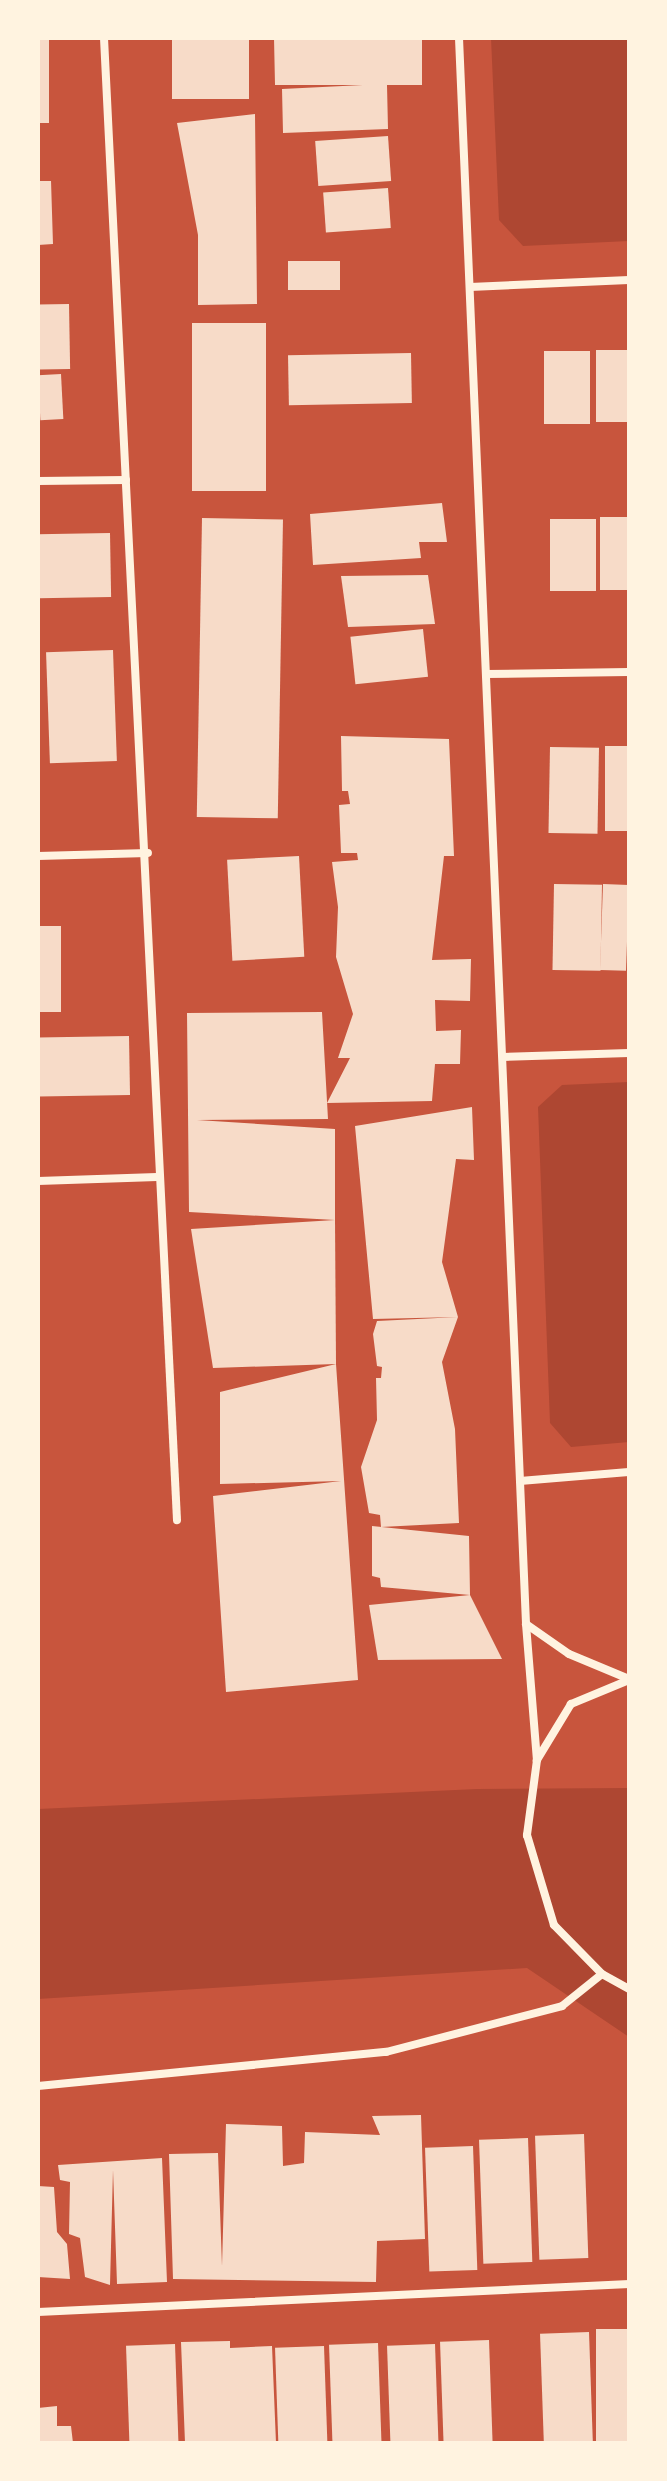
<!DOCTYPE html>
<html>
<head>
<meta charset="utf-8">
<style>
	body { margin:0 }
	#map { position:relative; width:667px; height:2481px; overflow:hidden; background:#c8553d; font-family:"Roboto Condensed",sans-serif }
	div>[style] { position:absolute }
	.green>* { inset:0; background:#ae4732 }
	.building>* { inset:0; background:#f7dbc8; transform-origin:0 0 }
	.minor>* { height:8px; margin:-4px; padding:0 4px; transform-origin:4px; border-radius:4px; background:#fff3e0 }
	span { translate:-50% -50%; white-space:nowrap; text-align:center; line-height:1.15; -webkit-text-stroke:6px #fff3e0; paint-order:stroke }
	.frame { position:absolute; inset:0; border:40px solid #fff3e0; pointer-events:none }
</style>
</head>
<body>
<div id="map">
	<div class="green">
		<div style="clip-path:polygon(491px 38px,629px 38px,629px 241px,523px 246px,499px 220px)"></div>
		<div style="clip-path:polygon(629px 1082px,629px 1442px,571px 1447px,550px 1423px,538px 1107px,562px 1085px)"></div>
		<div style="clip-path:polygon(629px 1788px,629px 2037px,527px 1968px,38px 1999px,38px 1809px,477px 1789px)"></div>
	</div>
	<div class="building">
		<div style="left:38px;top:38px;width:11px;height:85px"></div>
		<div style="left:172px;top:38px;width:77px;height:61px"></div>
		<div style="clip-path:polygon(274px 38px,422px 38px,422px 85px,387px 85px,388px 129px,283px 133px,282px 89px,363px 85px,275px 85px)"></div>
		<div style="clip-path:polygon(255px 114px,257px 304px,198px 305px,198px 235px,177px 123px)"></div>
		<div style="left:388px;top:136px;width:45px;height:73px;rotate:86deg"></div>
		<div style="clip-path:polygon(38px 181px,51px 181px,53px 244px,38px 245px)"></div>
		<div style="left:388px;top:188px;width:40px;height:65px;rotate:86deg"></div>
		<div style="left:288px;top:261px;width:52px;height:29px"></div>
		<div style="left:69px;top:304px;width:65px;height:31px;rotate:89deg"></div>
		<div style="left:192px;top:323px;width:74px;height:168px"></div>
		<div style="left:596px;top:350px;width:33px;height:72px"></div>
		<div style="left:544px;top:351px;width:46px;height:73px"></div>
		<div style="left:411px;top:353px;width:50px;height:123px;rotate:89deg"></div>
		<div style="left:61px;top:374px;width:45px;height:23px;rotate:87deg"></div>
		<div style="clip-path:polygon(442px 503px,447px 542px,419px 542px,421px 558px,313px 565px,310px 514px)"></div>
		<div style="left:600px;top:517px;width:29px;height:73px"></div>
		<div style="left:202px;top:518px;width:81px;height:299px;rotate:1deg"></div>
		<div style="left:550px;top:519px;width:46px;height:72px"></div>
		<div style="left:110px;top:533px;width:64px;height:72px;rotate:89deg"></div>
		<div style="clip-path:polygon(428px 575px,435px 624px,348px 627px,341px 576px)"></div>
		<div style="left:423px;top:629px;width:48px;height:73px;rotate:84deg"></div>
		<div style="left:113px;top:650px;width:111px;height:67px;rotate:88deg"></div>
		<div style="clip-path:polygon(341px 736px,449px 739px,454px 856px,444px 856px,432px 960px,471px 959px,470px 1001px,435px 1000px,436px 1031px,461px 1030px,460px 1064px,435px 1064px,432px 1101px,327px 1103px,350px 1058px,338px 1058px,353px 1014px,336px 957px,338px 907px,332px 862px,358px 860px,357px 853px,341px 853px,339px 805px,350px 804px,348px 791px,342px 791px)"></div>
		<div style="left:605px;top:746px;width:24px;height:85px"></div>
		<div style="left:550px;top:747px;width:49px;height:86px;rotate:1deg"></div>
		<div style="left:299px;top:856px;width:101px;height:72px;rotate:87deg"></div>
		<div style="left:554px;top:884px;width:48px;height:86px;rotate:1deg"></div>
		<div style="left:603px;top:884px;width:26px;height:86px;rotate:2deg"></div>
		<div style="left:38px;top:926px;width:23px;height:86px"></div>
		<div style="clip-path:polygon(322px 1012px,328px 1119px,197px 1120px,335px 1129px,335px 1220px,189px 1212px,187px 1013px)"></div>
		<div style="left:129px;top:1036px;width:59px;height:91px;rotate:89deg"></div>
		<div style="clip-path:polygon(472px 1107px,474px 1160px,456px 1159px,442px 1262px,458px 1317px,442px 1362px,455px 1429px,459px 1523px,381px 1527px,380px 1515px,369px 1513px,361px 1467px,377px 1420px,376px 1378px,381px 1378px,382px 1367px,377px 1366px,373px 1334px,377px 1321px,458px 1317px,373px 1319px,355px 1126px)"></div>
		<div style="clip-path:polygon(335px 1220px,336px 1364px,213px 1368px,191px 1229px)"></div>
		<div style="clip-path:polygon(336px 1364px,358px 1680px,226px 1692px,213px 1496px,341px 1481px,220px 1484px,220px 1392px)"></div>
		<div style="clip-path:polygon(372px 1526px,469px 1536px,470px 1595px,381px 1587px,380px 1578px,372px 1576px)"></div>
		<div style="clip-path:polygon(470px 1595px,502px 1659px,378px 1660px,369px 1605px)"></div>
		<div style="clip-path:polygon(421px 2115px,425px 2239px,377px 2241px,376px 2282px,173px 2279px,169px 2154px,218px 2153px,222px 2266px,226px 2124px,282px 2126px,283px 2166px,304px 2163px,305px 2132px,380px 2135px,372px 2116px)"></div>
		<div style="left:584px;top:2134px;width:124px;height:49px;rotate:88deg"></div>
		<div style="left:528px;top:2138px;width:124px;height:49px;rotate:88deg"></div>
		<div style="left:473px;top:2146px;width:124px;height:48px;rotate:88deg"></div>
		<div style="clip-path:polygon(162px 2158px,167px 2282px,117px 2284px,113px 2170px,110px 2285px,85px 2277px,80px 2238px,69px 2234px,70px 2182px,60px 2180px,58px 2165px)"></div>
		<div style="clip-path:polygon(38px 2186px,54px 2187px,57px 2232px,67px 2244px,70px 2279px,38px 2277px)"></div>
		<div style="left:629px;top:2329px;width:114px;height:33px;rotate:90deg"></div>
		<div style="left:589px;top:2332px;width:111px;height:49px;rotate:88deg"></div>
		<div style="left:489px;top:2340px;width:103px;height:49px;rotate:88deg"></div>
		<div style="clip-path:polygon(230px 2341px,230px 2348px,272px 2346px,276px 2443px,185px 2443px,181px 2342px)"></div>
		<div style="left:378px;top:2343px;width:100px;height:49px;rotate:88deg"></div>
		<div style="left:175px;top:2344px;width:99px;height:49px;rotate:88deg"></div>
		<div style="left:435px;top:2344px;width:99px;height:48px;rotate:88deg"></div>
		<div style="left:324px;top:2346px;width:97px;height:49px;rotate:88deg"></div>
		<div style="clip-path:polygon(57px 2406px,57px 2426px,71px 2426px,73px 2443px,38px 2443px,38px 2408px)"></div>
	</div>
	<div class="minor">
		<div style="left:104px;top:38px;width:1484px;rotate:87.18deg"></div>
		<div style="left:459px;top:38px;width:1587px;rotate:87.58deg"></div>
		<div style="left:526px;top:1624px;width:136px;rotate:85.4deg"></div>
		<div style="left:470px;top:287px;width:159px;rotate:-2.5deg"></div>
		<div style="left:38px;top:481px;width:88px;rotate:-0.7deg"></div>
		<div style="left:486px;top:674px;width:143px;rotate:-0.8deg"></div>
		<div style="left:38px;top:856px;width:110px;rotate:-1.6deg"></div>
		<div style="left:503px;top:1057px;width:126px;rotate:-1.8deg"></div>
		<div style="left:38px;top:1181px;width:119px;rotate:-1.9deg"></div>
		<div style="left:520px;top:1481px;width:109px;rotate:-4.7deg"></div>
		<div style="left:526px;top:1624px;width:52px;rotate:34.9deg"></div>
		<div style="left:569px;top:1654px;width:65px;rotate:22.6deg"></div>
		<div style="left:629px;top:1680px;width:63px;rotate:157.5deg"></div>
		<div style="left:571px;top:1704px;width:66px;rotate:121.3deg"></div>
		<div style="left:537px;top:1760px;width:76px;rotate:97.6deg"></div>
		<div style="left:527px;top:1835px;width:94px;rotate:73.3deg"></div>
		<div style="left:554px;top:1925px;width:69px;rotate:45.6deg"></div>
		<div style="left:602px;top:1974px;width:31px;rotate:29deg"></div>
		<div style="left:38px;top:2086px;width:350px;rotate:-5.6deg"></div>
		<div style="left:386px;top:2052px;width:182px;rotate:-14.6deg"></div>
		<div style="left:562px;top:2006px;width:51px;rotate:-38.7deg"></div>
		<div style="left:38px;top:2312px;width:592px;rotate:-2.71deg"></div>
	</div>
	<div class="frame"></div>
</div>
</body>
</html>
